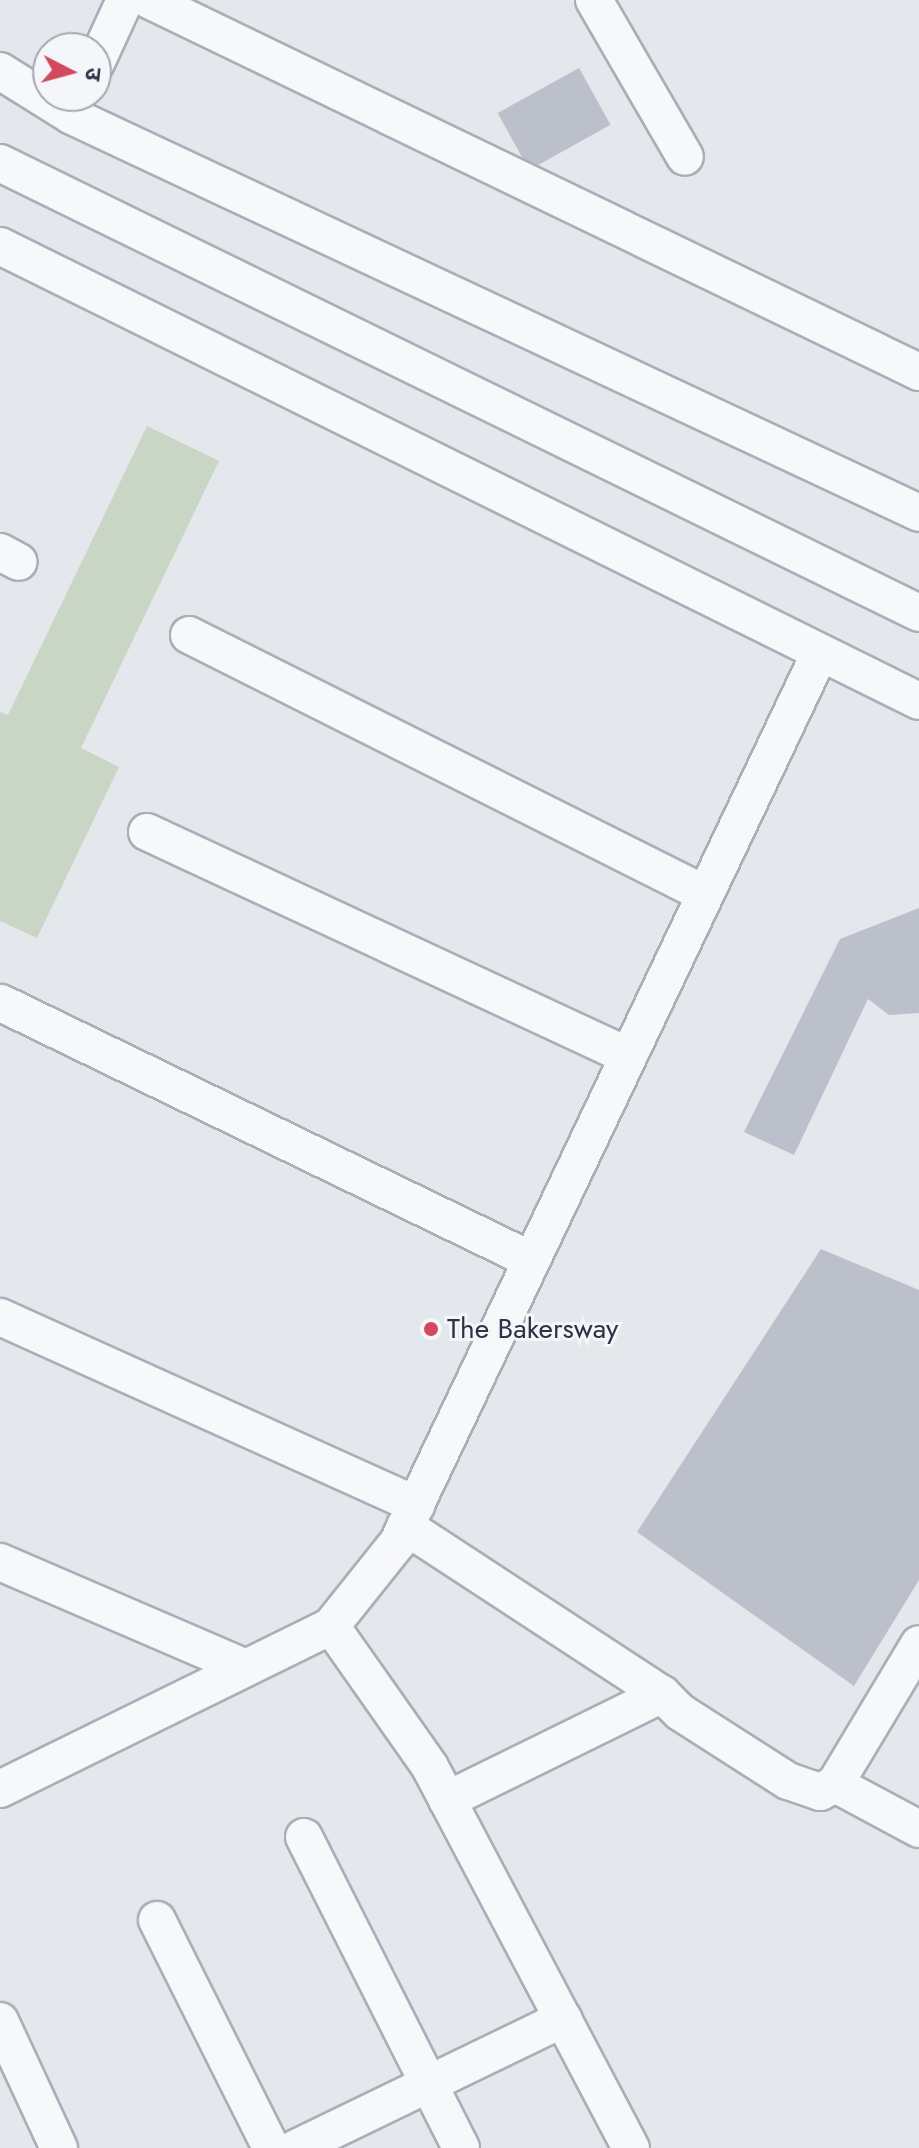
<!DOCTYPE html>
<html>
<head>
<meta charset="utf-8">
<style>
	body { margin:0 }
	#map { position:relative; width:919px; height:2148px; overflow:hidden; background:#e4e7ec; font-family:Jost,"Noto Sans Devanagari",sans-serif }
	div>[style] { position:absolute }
	.green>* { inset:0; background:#c9d6c5 }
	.building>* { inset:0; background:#bbc0ca; transform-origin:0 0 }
	.roads { filter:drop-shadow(2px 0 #a9aeb7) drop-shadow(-2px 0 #a9aeb7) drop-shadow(0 2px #a9aeb7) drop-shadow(0 -2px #a9aeb7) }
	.minor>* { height:36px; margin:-18px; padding:0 18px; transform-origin:18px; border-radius:18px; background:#f7f8fa }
	.dots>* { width:22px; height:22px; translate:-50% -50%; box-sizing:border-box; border:4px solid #f4f6f9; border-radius:50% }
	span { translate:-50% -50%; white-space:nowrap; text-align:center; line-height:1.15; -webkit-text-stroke:6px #f4f6f9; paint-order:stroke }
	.poi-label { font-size:28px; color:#2b3445 }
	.left { translate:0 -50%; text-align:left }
	.north { position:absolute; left:32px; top:32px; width:80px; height:80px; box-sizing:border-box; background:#f4f6f9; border:2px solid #a4a8b1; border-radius:50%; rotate:96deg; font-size:22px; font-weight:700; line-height:32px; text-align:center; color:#2b3445 }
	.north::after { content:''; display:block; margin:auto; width:28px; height:36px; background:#d1495b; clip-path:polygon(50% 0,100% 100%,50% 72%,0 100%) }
</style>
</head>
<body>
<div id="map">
	<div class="green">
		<div style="clip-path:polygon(147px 426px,219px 461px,81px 748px,119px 767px,37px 938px,0 921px,0 712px,8px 715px)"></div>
	</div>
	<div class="building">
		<div style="left:579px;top:68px;width:65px;height:93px;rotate:61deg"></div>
		<div style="clip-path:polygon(919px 908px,919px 1013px,889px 1015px,868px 999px,794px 1155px,744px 1132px,840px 939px)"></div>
		<div style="clip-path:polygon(821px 1249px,919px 1290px,919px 1580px,854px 1686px,637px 1532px)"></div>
	</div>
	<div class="roads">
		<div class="minor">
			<div style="left:149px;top:0;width:855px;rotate:25.79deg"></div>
			<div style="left:594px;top:0;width:181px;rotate:59.9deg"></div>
			<div style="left:96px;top:63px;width:69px;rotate:-65.3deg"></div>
			<div style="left:0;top:71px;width:85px;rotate:32deg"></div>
			<div style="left:72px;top:116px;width:935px;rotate:25.11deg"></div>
			<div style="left:0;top:163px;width:1023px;rotate:26.09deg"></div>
			<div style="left:0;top:246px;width:1025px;rotate:26.34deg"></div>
			<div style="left:0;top:552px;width:21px;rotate:28deg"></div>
			<div style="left:189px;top:635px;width:577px;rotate:26.65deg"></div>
			<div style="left:147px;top:832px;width:528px;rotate:24.96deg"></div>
			<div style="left:1px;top:1003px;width:589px;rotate:25.87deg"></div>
			<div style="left:0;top:1317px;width:457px;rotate:24.3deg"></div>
			<div style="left:405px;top:1526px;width:307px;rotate:33.2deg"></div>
			<div style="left:0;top:1562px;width:262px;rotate:23.3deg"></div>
			<div style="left:331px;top:1626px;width:172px;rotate:54.9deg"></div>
			<div style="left:430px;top:1767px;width:431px;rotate:62.2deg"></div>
			<div style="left:835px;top:1784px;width:95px;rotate:28.2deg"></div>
			<div style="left:0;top:1789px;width:369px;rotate:-26.2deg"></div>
			<div style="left:331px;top:1626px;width:107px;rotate:-51.4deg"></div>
			<div style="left:398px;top:1542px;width:984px;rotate:-64.61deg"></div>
			<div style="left:447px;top:1800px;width:240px;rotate:-26.2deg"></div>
			<div style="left:662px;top:1694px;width:25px;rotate:45deg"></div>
			<div style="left:680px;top:1712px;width:128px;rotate:32.6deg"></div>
			<div style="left:788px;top:1781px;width:34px;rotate:19deg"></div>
			<div style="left:820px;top:1792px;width:17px;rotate:-28deg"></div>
			<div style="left:835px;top:1784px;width:163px;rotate:-59deg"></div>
			<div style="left:304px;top:1837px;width:348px;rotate:63.2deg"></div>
			<div style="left:157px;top:1920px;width:255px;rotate:63.4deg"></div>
			<div style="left:0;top:2021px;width:140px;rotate:65.1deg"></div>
			<div style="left:296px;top:2148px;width:297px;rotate:-25.8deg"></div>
		</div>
	</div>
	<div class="dots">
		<div style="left:431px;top:1329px;background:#d1495b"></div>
	</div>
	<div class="poi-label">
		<span class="left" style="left:447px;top:1329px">The Bakersway</span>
	</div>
	<div class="north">उ</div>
</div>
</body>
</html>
